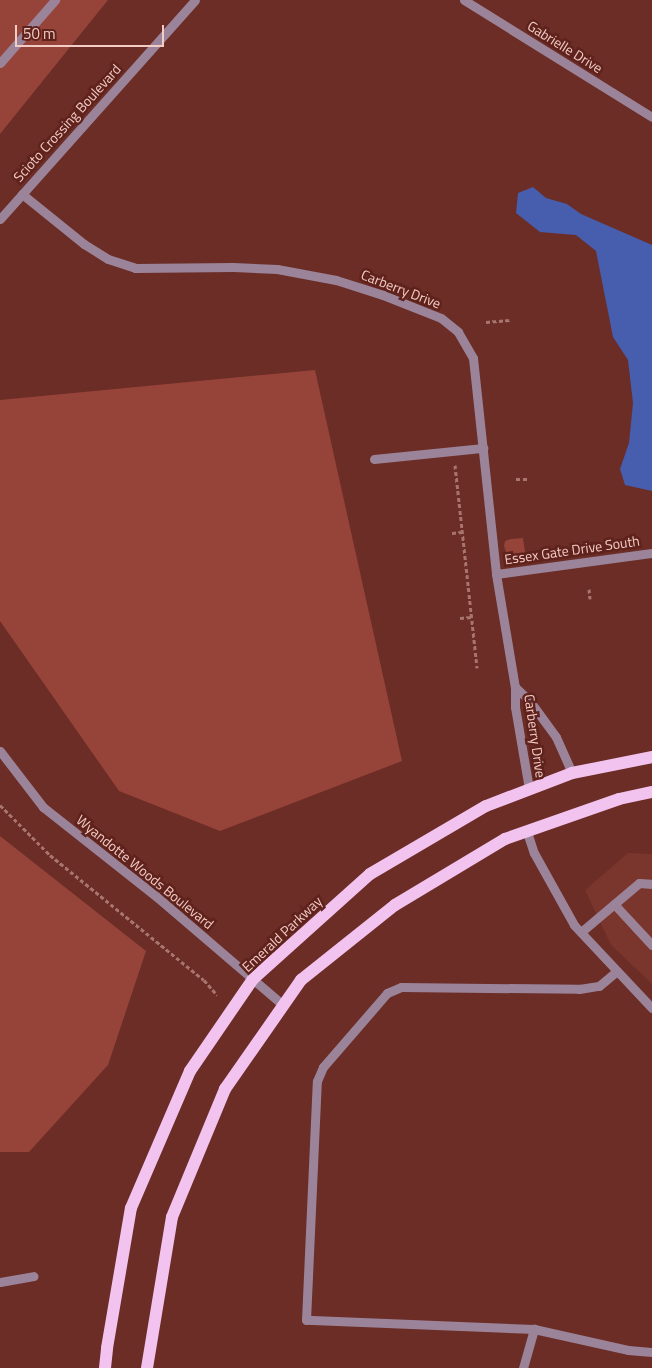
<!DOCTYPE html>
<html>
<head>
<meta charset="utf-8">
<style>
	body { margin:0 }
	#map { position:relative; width:652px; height:1368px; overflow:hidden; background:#6b2d26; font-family:"Titillium Web",sans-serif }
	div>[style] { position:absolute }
	.built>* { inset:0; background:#7a352d }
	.green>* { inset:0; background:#964339 }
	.water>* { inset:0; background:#465ead }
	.path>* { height:3px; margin-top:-1.5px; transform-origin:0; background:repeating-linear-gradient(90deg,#a8756e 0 4px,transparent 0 6.5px) }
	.minor>* { height:9px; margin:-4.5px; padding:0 4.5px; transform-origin:4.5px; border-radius:4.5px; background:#9b8499 }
	.major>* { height:12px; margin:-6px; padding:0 6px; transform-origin:6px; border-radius:6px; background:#f2c3ee }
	span { translate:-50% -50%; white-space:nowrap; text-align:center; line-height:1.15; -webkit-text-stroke:5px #5f221c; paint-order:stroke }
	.street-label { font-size:14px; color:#f3ccc5 }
	.scale { position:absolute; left:15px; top:25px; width:149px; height:22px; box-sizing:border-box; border:2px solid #f3ccc5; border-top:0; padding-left:6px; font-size:15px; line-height:18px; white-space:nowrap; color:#f3ccc5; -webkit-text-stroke:4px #5f221c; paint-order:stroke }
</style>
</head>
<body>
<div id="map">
	<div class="built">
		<div style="clip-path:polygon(628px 853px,652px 854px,652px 984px,611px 945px,585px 890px)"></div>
	</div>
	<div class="green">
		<div style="clip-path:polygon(0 0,108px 0,0 134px)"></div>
		<div style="clip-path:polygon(315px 370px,402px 761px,220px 831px,119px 791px,0 621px,0 400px)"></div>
		<div style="clip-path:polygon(523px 538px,526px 559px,519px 561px,506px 552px,504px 546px,505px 541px,511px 539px)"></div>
		<div style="clip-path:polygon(0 836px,146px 951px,108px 1065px,29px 1152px,0 1152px)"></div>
	</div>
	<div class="water">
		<div style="clip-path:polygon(533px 187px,546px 198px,567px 204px,581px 214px,652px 245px,652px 491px,625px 485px,620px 469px,629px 443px,633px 403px,628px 360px,613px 337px,596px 251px,576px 235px,540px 232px,516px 213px,518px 193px)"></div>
	</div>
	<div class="path">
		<div style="left:486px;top:322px;width:25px;rotate:-5deg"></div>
		<div style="left:455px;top:465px;width:204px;rotate:83.8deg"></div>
		<div style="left:516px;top:479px;width:11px"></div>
		<div style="left:452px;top:533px;width:11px;rotate:-5deg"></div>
		<div style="left:589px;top:589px;width:10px;rotate:84deg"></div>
		<div style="left:460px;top:618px;width:12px;rotate:-5deg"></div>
		<div style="left:0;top:805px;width:71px;rotate:45deg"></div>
		<div style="left:50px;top:855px;width:198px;rotate:39.1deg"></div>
		<div style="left:204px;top:980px;width:20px;rotate:49deg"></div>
	</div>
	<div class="minor">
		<div style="left:464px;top:0;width:221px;rotate:31.9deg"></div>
		<div style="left:0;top:63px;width:84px;rotate:-48.9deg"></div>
		<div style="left:22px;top:194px;width:80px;rotate:38.9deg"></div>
		<div style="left:84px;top:244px;width:28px;rotate:32deg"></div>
		<div style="left:108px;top:259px;width:28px;rotate:18deg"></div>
		<div style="left:135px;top:268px;width:98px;rotate:-0.6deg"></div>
		<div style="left:233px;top:267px;width:44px;rotate:2.6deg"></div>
		<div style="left:277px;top:269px;width:60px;rotate:10.6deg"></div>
		<div style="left:336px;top:280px;width:49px;rotate:17.7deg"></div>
		<div style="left:383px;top:295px;width:62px;rotate:21.6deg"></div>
		<div style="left:441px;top:318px;width:22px;rotate:39deg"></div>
		<div style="left:458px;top:332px;width:30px;rotate:60deg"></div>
		<div style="left:473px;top:358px;width:217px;rotate:83.9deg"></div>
		<div style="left:496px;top:574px;width:115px;rotate:80.5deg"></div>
		<div style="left:515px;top:687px;width:20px;rotate:90deg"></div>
		<div style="left:515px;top:707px;width:83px;rotate:80.3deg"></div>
		<div style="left:0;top:219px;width:293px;rotate:-48.3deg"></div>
		<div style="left:374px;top:459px;width:110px;rotate:-5.8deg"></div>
		<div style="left:496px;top:574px;width:157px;rotate:-7.7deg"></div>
		<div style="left:515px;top:687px;width:19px;rotate:43deg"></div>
		<div style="left:529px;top:700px;width:46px;rotate:53.9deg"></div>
		<div style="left:556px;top:737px;width:39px;rotate:66deg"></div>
		<div style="left:0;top:751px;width:71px;rotate:52.5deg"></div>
		<div style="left:43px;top:807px;width:145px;rotate:38.3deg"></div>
		<div style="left:157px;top:897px;width:166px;rotate:40.6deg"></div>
		<div style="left:527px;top:832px;width:22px;rotate:72deg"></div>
		<div style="left:534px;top:853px;width:82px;rotate:60.9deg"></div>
		<div style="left:574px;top:925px;width:114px;rotate:46.8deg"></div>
		<div style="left:614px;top:904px;width:56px;rotate:47.2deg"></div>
		<div style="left:581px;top:932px;width:76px;rotate:-40.2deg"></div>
		<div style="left:639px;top:883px;width:13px;rotate:4deg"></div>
		<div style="left:0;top:1282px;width:34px;rotate:-10deg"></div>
		<div style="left:534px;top:1329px;width:228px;rotate:-177.7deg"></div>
		<div style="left:306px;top:1320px;width:239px;rotate:-87.4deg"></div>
		<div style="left:317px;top:1081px;width:15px;rotate:-67deg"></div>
		<div style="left:323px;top:1067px;width:98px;rotate:-49.1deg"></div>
		<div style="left:387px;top:993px;width:15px;rotate:-23deg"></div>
		<div style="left:401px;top:987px;width:178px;rotate:0.6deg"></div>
		<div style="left:579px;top:989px;width:20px;rotate:-9deg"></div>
		<div style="left:599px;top:986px;width:23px;rotate:-40deg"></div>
		<div style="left:523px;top:1368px;width:41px;rotate:-74.2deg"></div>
		<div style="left:534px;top:1329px;width:96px;rotate:12.6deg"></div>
		<div style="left:628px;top:1350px;width:24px;rotate:5deg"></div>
	</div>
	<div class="major">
		<div style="left:105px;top:1368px;width:20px;rotate:-84deg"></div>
		<div style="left:107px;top:1348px;width:142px;rotate:-80.3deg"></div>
		<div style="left:131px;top:1208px;width:149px;rotate:-66.7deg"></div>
		<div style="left:190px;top:1071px;width:112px;rotate:-55.6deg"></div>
		<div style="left:253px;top:979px;width:157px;rotate:-41.9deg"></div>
		<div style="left:370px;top:874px;width:134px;rotate:-30.4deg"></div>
		<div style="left:486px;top:806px;width:92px;rotate:-21deg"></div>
		<div style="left:572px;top:773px;width:82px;rotate:-11.3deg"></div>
		<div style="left:147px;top:1368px;width:153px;rotate:-80.6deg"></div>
		<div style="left:172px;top:1217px;width:139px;rotate:-67.5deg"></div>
		<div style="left:225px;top:1089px;width:133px;rotate:-55.1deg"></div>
		<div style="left:301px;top:980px;width:120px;rotate:-38.6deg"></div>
		<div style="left:395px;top:905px;width:128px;rotate:-31deg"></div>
		<div style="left:505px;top:839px;width:121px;rotate:-19.3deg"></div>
		<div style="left:619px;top:799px;width:34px;rotate:-12deg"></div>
	</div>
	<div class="street-label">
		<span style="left:565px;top:47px;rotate:32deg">Gabrielle Drive</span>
		<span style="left:67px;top:123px;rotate:-48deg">Scioto Crossing Boulevard</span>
		<span style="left:401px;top:289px;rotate:21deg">Carberry Drive</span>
		<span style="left:572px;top:550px;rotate:-8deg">Essex Gate Drive South</span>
		<span style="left:535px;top:736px;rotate:82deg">Carberry Drive</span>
		<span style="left:145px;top:872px;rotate:39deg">Wyandotte Woods Boulevard</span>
		<span style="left:282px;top:934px;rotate:-43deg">Emerald Parkway</span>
	</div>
	<div class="scale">50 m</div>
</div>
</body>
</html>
